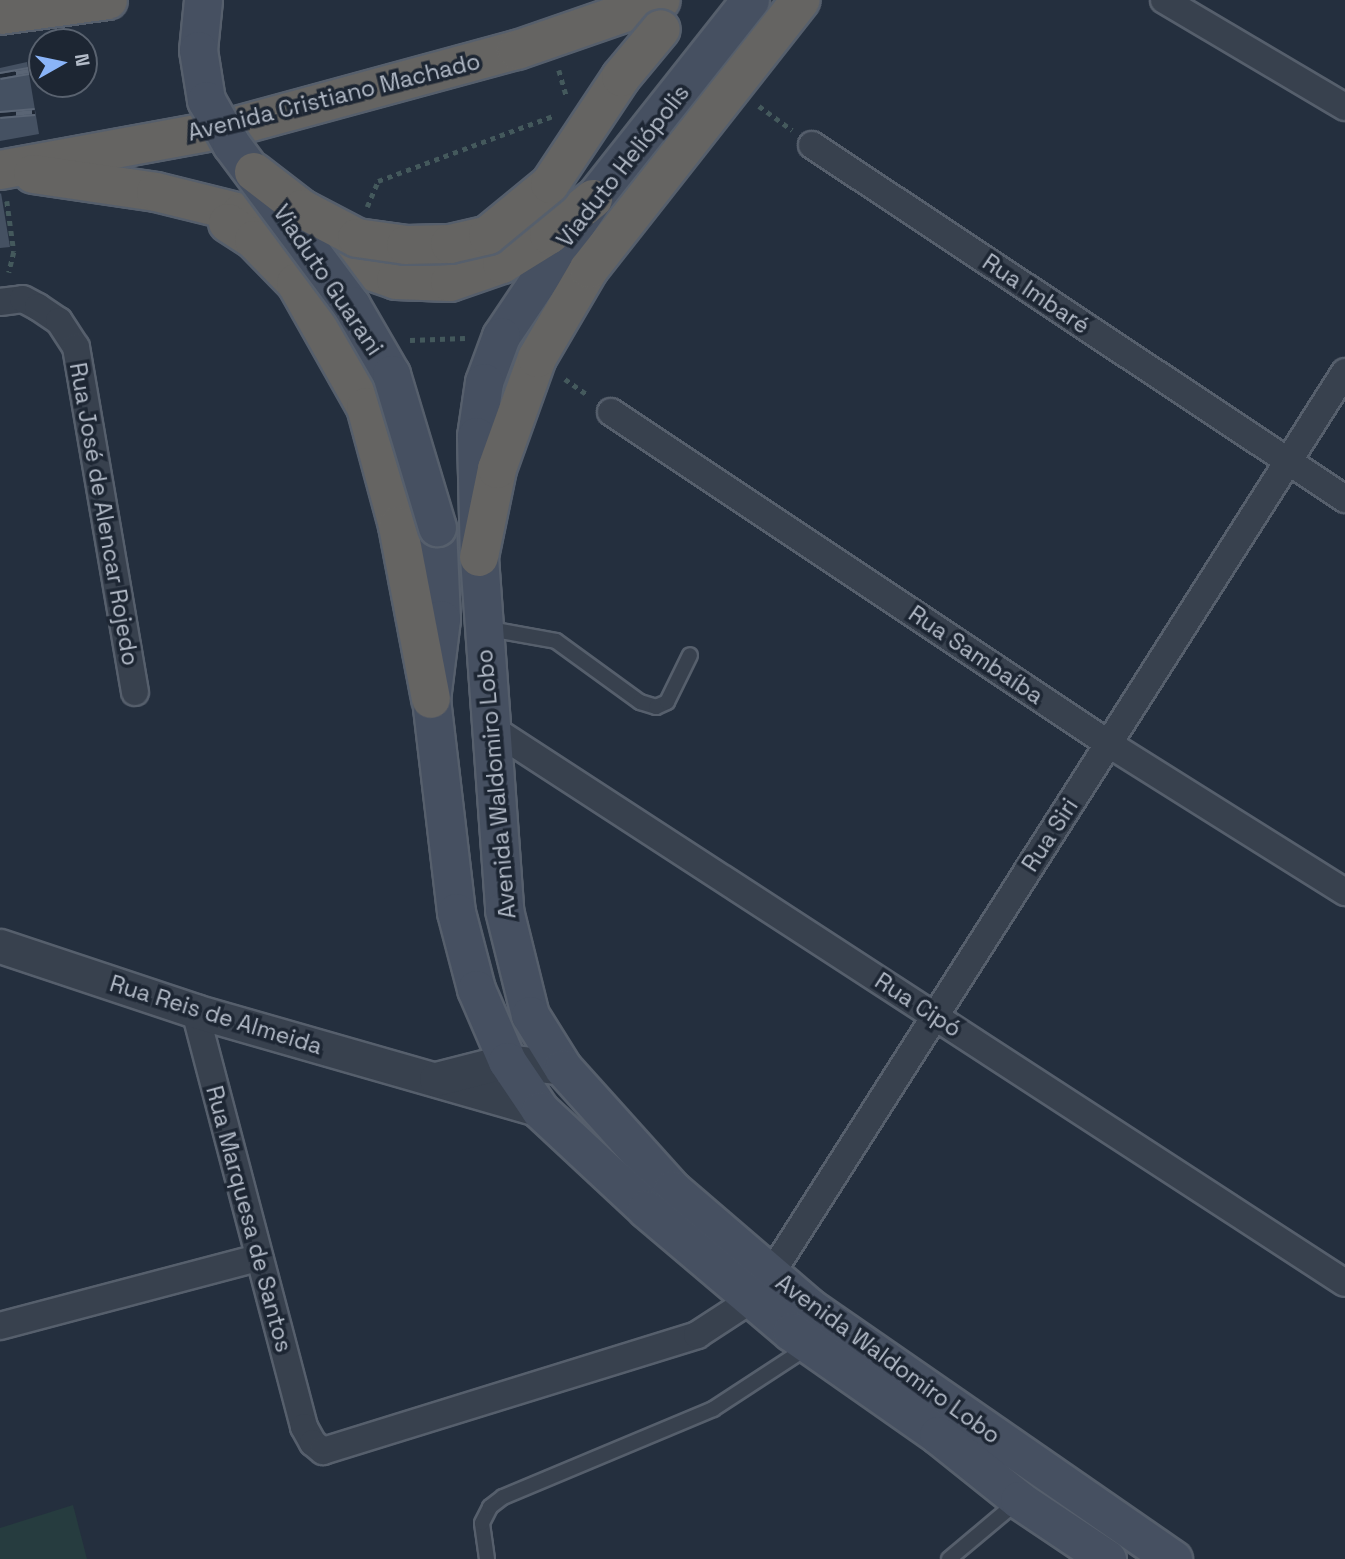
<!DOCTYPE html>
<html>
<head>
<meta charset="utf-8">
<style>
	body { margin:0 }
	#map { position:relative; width:1345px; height:1559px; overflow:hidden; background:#242f3e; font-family:"Space Grotesk",sans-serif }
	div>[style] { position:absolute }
	.green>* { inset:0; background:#263c3f }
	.building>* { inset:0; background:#455162 }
	.path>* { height:4.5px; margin-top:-2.25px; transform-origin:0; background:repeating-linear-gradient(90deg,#44595c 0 5px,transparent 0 10px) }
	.roads { filter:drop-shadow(2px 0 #565f6c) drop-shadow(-2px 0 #565f6c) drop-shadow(0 2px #565f6c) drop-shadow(0 -2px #565f6c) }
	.service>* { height:14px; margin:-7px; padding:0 7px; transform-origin:7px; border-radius:7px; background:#38414e }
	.minor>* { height:26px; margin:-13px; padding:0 13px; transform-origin:13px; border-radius:13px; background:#38414e }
	.tertiary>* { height:33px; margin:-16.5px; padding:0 16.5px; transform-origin:16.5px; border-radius:16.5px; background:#38414e }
	.secondary>* { height:37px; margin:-18.5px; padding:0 18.5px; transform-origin:18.5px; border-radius:18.5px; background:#465061 }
	.trunk>* { height:38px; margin:-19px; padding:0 19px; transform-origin:19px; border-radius:19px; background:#656462 }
	.rail>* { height:8px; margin-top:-4px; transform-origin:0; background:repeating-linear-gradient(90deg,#1d2633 0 16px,#5a6575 0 32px); box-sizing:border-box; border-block:2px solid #5a6575 }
	.bridges { filter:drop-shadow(2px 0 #565f6c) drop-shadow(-2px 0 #565f6c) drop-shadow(0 2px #565f6c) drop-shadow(0 -2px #565f6c) }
	.secondary-bridge>* { height:37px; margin:-18.5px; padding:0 18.5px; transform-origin:18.5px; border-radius:18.5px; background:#465061 }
	.trunk-bridge>* { height:38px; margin:-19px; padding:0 19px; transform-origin:19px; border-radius:19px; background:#656462 }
	span { translate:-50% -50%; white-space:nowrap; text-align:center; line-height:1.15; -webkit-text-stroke:7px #1d2633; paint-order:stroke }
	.street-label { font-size:23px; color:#b4bcc9 }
	.north { position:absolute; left:28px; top:28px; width:70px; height:70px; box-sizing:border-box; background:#1d2633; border:2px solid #59626f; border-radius:50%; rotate:81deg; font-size:19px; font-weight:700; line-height:28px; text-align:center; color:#b4bcc9 }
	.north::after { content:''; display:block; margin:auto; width:24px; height:32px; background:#8ab4f8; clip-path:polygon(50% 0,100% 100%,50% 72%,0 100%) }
</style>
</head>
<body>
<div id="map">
	<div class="green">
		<div style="clip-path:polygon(73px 1505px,87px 1559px,0 1559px,0 1528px)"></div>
	</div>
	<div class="building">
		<div style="clip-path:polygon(27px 62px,39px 134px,0 141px,0 68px)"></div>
		<div style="clip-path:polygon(1px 193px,10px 247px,0 248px,0 194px)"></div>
	</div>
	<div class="path">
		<div style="left:559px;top:70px;width:29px;rotate:74deg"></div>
		<div style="left:759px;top:106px;width:41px;rotate:36deg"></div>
		<div style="left:7px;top:201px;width:51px;rotate:82.2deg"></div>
		<div style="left:14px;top:252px;width:21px;rotate:104deg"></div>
		<div style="left:367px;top:207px;width:28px;rotate:-67deg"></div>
		<div style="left:378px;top:181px;width:187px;rotate:-20.4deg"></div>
		<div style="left:410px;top:340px;width:55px;rotate:-2.1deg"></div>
		<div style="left:565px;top:379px;width:29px;rotate:35deg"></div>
	</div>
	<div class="roads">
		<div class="service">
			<div style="left:484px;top:628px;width:73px;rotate:10.2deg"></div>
			<div style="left:556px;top:641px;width:104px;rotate:36deg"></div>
			<div style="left:640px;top:702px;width:17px;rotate:17deg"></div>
			<div style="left:656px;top:707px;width:12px;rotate:-24deg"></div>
			<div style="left:667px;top:702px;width:52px;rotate:-63.9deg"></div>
			<div style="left:487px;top:1559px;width:36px;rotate:-98deg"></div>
			<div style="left:482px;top:1523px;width:18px;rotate:-63deg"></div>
			<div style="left:490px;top:1507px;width:16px;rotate:-38deg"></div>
			<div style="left:503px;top:1497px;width:228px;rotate:-22.7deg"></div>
			<div style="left:713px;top:1409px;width:113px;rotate:-33.1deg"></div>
			<div style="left:949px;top:1559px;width:89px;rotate:-40deg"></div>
		</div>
		<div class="minor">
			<div style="left:1164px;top:0;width:210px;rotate:30.6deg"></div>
			<div style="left:812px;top:145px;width:640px;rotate:33.59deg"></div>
			<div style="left:0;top:302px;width:23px;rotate:-7deg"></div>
			<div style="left:23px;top:299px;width:17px;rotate:28deg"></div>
			<div style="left:38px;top:307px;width:25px;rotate:34deg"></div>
			<div style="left:59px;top:321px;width:31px;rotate:57deg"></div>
			<div style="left:76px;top:347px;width:350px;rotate:80.3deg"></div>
			<div style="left:611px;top:412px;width:599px;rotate:33.69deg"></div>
			<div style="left:1109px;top:744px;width:279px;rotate:32.1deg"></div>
			<div style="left:491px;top:728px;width:1018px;rotate:33.02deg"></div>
			<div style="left:195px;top:1011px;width:430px;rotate:75.3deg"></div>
			<div style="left:304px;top:1427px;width:18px;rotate:61deg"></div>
			<div style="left:313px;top:1443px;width:13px;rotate:39deg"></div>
			<div style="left:323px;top:1451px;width:392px;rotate:-17.2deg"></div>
			<div style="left:697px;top:1335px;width:68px;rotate:-33deg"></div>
			<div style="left:754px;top:1298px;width:29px;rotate:-55deg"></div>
			<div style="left:771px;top:1274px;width:1069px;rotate:-57.53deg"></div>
			<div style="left:0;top:1326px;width:267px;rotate:-14.8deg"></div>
		</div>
		<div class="tertiary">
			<div style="left:0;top:946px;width:206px;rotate:18.4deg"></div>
			<div style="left:195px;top:1011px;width:359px;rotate:16deg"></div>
			<div style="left:436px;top:1079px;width:73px;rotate:-14.2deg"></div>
			<div style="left:507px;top:1061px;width:56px;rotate:7.1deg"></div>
		</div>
		<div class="secondary">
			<div style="left:750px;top:0;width:253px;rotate:128.3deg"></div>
			<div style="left:593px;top:199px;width:165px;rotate:123.9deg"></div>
			<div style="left:501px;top:336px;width:49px;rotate:110.3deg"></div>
			<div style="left:484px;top:382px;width:55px;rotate:98.4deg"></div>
			<div style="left:476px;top:436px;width:121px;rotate:88.6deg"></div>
			<div style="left:479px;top:557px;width:354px;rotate:85.9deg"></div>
			<div style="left:504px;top:910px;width:108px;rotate:76.1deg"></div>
			<div style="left:530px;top:1015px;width:62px;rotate:58.1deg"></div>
			<div style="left:563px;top:1068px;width:163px;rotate:48deg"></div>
			<div style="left:672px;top:1189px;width:181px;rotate:40.7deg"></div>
			<div style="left:809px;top:1307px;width:443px;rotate:34.7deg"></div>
			<div style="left:437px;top:527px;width:92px;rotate:87.5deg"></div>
			<div style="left:441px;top:619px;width:81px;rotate:97.1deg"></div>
			<div style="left:431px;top:699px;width:214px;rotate:83.3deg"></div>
			<div style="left:456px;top:912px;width:80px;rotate:75.4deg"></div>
			<div style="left:476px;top:989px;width:78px;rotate:66.7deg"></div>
			<div style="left:507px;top:1061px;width:59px;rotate:56deg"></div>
			<div style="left:540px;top:1110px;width:145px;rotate:43deg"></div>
			<div style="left:646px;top:1209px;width:190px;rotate:40.3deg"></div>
			<div style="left:791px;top:1332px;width:179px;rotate:35deg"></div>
			<div style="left:938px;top:1435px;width:104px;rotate:38.7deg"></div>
			<div style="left:1019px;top:1500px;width:106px;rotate:33.8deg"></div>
		</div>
		<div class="trunk">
			<div style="left:0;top:15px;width:109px;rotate:-7.9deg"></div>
			<div style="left:0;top:170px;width:233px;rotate:-10.4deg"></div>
			<div style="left:229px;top:128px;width:298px;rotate:-15.2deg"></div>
			<div style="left:517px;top:50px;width:152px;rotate:-19.1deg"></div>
			<div style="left:33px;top:174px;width:124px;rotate:8.3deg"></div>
			<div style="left:156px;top:192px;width:88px;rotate:13.9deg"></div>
			<div style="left:241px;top:213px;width:115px;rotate:25.2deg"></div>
			<div style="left:345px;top:262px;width:54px;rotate:19.4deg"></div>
			<div style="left:396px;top:280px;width:54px;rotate:2.1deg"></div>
			<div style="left:450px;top:282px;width:55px;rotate:-19.1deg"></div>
			<div style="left:502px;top:264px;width:55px;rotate:-31.7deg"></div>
			<div style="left:549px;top:235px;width:57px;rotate:-39.3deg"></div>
			<div style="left:228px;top:223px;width:31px;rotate:33deg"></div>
			<div style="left:254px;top:240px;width:60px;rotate:45.7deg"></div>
			<div style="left:296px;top:283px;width:142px;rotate:60.6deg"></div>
			<div style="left:366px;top:407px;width:123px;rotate:74.9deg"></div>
			<div style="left:398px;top:526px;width:176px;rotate:79.2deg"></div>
			<div style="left:479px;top:557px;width:90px;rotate:-78.4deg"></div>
			<div style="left:497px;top:469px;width:118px;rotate:-70.2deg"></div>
			<div style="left:537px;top:358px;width:103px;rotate:-59.7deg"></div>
			<div style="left:589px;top:269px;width:342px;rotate:-51.8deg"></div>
		</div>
	</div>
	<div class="rail">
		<div style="left:0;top:76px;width:29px;rotate:-10deg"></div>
		<div style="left:0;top:115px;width:35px;rotate:-5deg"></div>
	</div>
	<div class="bridges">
		<div class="secondary-bridge">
			<div style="left:203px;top:0;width:50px;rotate:95.7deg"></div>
			<div style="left:198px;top:50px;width:51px;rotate:80.9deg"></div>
			<div style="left:206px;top:100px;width:51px;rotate:60.4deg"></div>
			<div style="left:231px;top:144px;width:201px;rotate:53.3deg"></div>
			<div style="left:351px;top:305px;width:80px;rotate:59.9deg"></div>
			<div style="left:391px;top:374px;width:160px;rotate:73.3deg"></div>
		</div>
		<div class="trunk-bridge">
			<div style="left:254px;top:172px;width:61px;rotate:37.6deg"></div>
			<div style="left:302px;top:209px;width:62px;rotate:27.8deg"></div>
			<div style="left:357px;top:238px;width:49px;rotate:8.1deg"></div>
			<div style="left:406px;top:245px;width:44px;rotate:-1.3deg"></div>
			<div style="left:450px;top:244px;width:39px;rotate:-13deg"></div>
			<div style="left:488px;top:235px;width:80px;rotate:-39.4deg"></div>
			<div style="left:550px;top:184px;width:128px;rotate:-56.4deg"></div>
			<div style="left:621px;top:77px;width:62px;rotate:-50.2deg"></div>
		</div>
	</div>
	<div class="street-label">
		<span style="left:334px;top:97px;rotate:-14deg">Avenida Cristiano Machado</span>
		<span style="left:623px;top:166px;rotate:-52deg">Viaduto Heliópolis</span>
		<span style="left:328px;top:280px;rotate:56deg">Viaduto Guarani</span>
		<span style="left:1036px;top:294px;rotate:34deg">Rua Imbaré</span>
		<span style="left:104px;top:514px;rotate:80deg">Rua José de Alencar Rojedo</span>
		<span style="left:976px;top:655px;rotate:34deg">Rua Sambaíba</span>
		<span style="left:496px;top:784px;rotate:-95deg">Avenida Waldomiro Lobo</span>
		<span style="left:1050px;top:835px;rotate:-57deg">Rua Siri</span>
		<span style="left:918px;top:1005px;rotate:33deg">Rua Cipó</span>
		<span style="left:216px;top:1015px;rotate:17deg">Rua Reis de Almeida</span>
		<span style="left:249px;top:1219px;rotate:75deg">Rua Marquesa de Santos</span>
		<span style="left:888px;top:1359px;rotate:36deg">Avenida Waldomiro Lobo</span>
	</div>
	<div class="north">N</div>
</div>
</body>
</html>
